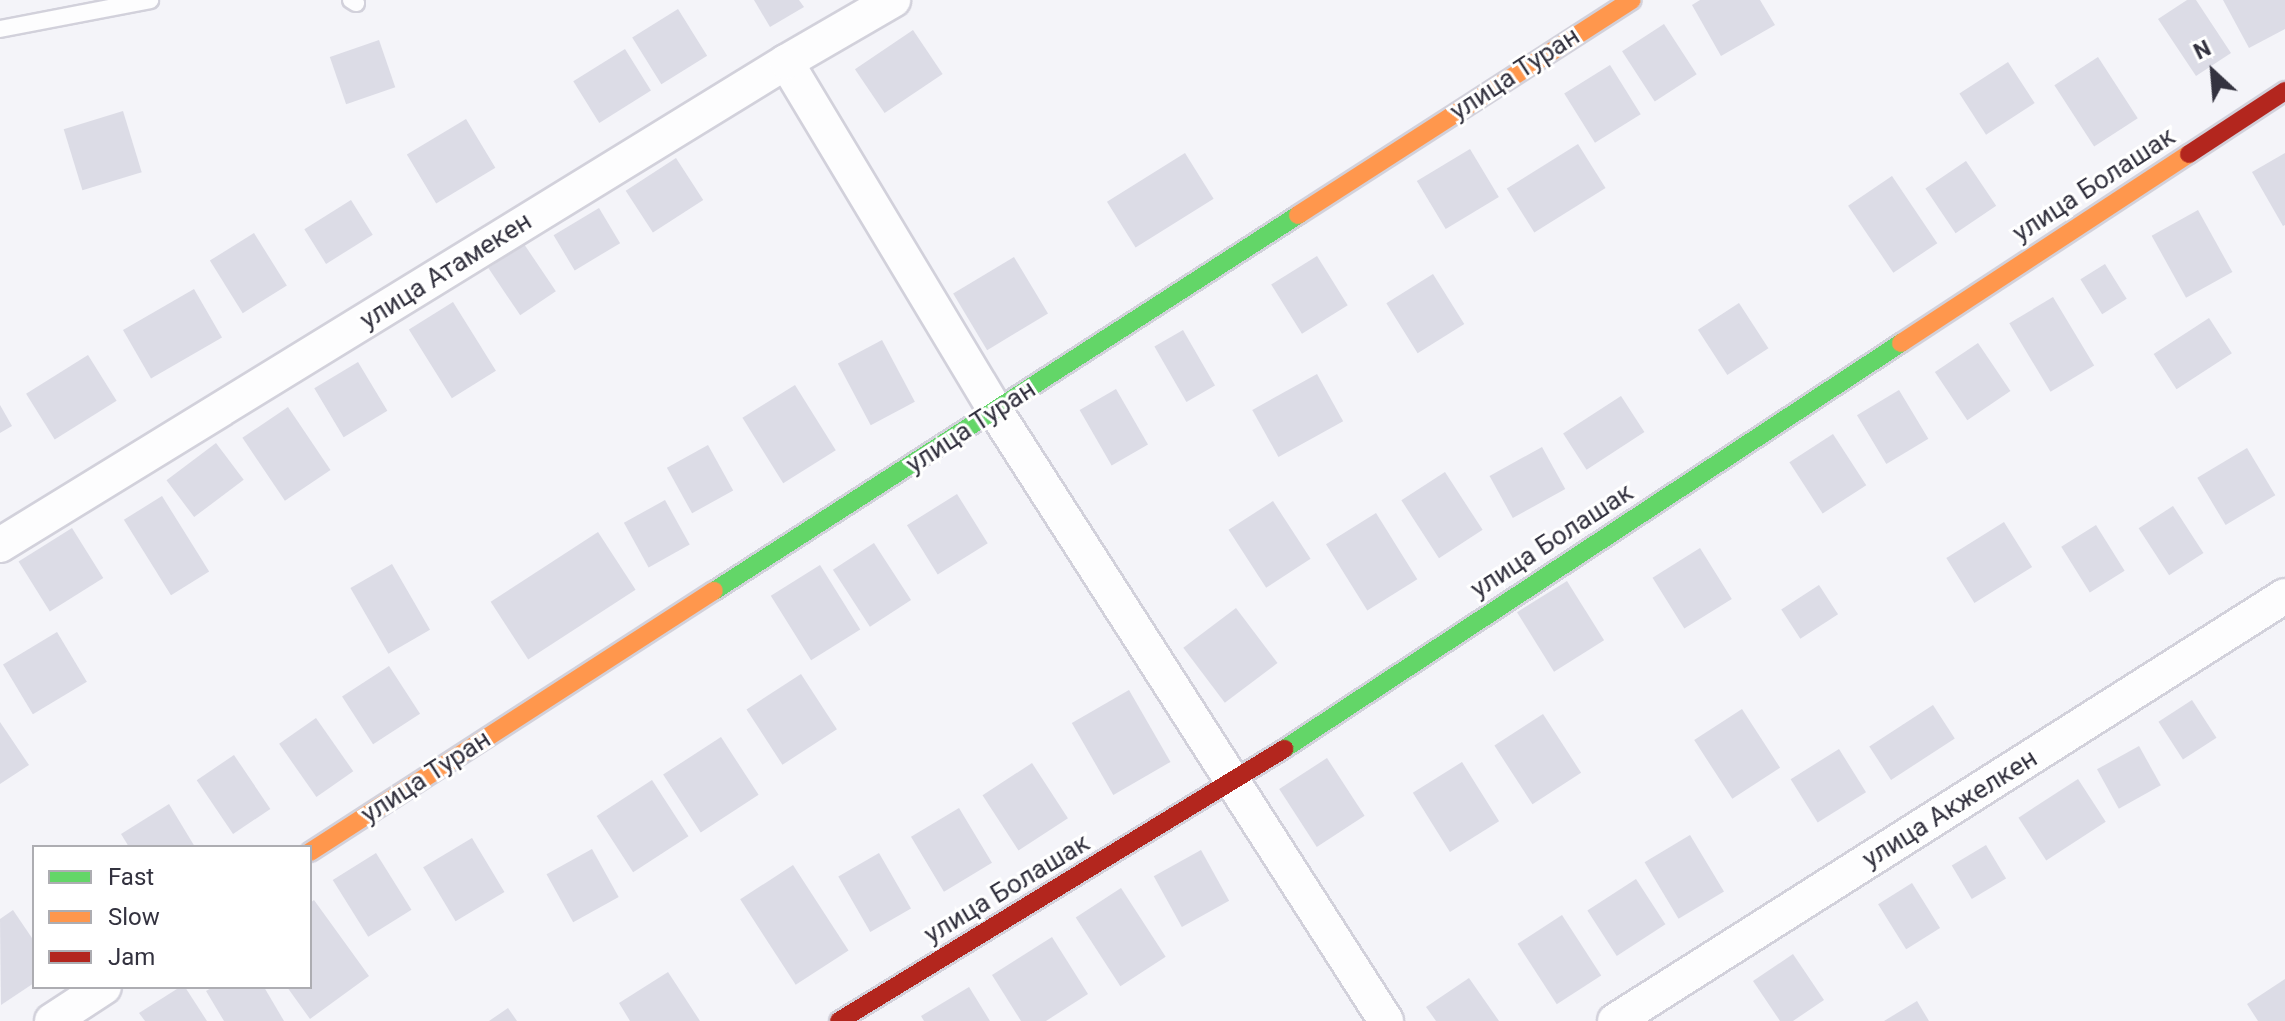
<!DOCTYPE html>
<html>
<head>
<meta charset="utf-8">
<style>
	body { margin:0 }
	#map { position:relative; width:2285px; height:1021px; overflow:hidden; background:#f4f4f9; font-family:Roboto,sans-serif }
	div>[style] { position:absolute }
	.building>* { inset:0; background:#dcdce6; transform-origin:0 0 }
	.roads { filter:drop-shadow(2px 0 #d2d1db) drop-shadow(-2px 0 #d2d1db) drop-shadow(0 2px #d2d1db) drop-shadow(0 -2px #d2d1db) }
	.lane>* { height:16px; margin:-8px; padding:0 8px; transform-origin:8px; border-radius:8px; background:#fdfdfe }
	.street>* { height:34px; margin:-17px; padding:0 17px; transform-origin:17px; border-radius:17px; background:#fdfdfe }
	.fast>* { height:18px; margin:-9px; padding:0 9px; transform-origin:9px; border-radius:9px; background:#63d668 }
	.slow>* { height:18px; margin:-9px; padding:0 9px; transform-origin:9px; border-radius:9px; background:#ff974d }
	.jam>* { height:18px; margin:-9px; padding:0 9px; transform-origin:9px; border-radius:9px; background:#b3261e }
	span { translate:-50% -50%; white-space:nowrap; text-align:center; line-height:1.15; -webkit-text-stroke:6px #fff; paint-order:stroke }
	.street-label { font-size:26px; color:#33323f }
	.legend { position:absolute; left:32px; top:845px; width:280px; height:144px; box-sizing:border-box; background:#fff; border:2px solid #adadb2; margin:0; padding:10px 14px; list-style:none; font-size:24px; color:#33323f }
	.legend li { display:flex; align-items:center; gap:16px; height:40px }
	.legend b { width:40px; border:2px solid #adadb2 }
	.north { position:absolute; left:2173px; top:32px; width:80px; height:80px; -webkit-text-stroke:6px #fff; paint-order:stroke; rotate:334deg; font-size:22px; font-weight:700; line-height:32px; text-align:center; color:#33323f }
	.north::after { content:''; display:block; margin:auto; width:28px; height:36px; background:#33323f; clip-path:polygon(50% 0,100% 100%,50% 72%,0 100%) }
</style>
</head>
<body>
<div id="map">
	<div class="building">
		<div style="clip-path:polygon(754px 0,799px 0,804px 7px,770px 27px)"></div>
		<div style="clip-path:polygon(1700px 0,1760px 0,1775px 25px,1721px 56px,1692px 5px)"></div>
		<div style="clip-path:polygon(2187px 0,2196px 0,2231px 53px,2196px 76px,2158px 19px)"></div>
		<div style="clip-path:polygon(2223px 0,2285px 0,2285px 29px,2249px 48px)"></div>
		<div style="left:678px;top:9px;width:55px;height:54px;rotate:58deg"></div>
		<div style="left:1664px;top:24px;width:60px;height:50px;rotate:57deg"></div>
		<div style="left:913px;top:30px;width:53px;height:70px;rotate:56deg"></div>
		<div style="left:379px;top:40px;width:50px;height:52px;rotate:71deg"></div>
		<div style="left:625px;top:49px;width:49px;height:61px;rotate:58deg"></div>
		<div style="left:2098px;top:57px;width:73px;height:52px;rotate:57deg"></div>
		<div style="left:2008px;top:62px;width:49px;height:58px;rotate:57deg"></div>
		<div style="left:1610px;top:65px;width:58px;height:54px;rotate:58deg"></div>
		<div style="left:123px;top:111px;width:64px;height:62px;rotate:73deg"></div>
		<div style="left:466px;top:119px;width:57px;height:69px;rotate:59deg"></div>
		<div style="left:1578px;top:144px;width:52px;height:84px;rotate:58deg"></div>
		<div style="left:1470px;top:149px;width:56px;height:62px;rotate:59deg"></div>
		<div style="left:1185px;top:153px;width:54px;height:92px;rotate:58deg"></div>
		<div style="clip-path:polygon(2285px 153px,2285px 225px,2283px 226px,2252px 172px)"></div>
		<div style="left:676px;top:158px;width:50px;height:60px;rotate:57deg"></div>
		<div style="left:1966px;top:161px;width:54px;height:49px;rotate:56deg"></div>
		<div style="left:1892px;top:176px;width:81px;height:53px;rotate:56deg"></div>
		<div style="left:351px;top:200px;width:41px;height:55px;rotate:58deg"></div>
		<div style="left:599px;top:208px;width:41px;height:53px;rotate:59deg"></div>
		<div style="left:2198px;top:210px;width:71px;height:53px;rotate:61deg"></div>
		<div style="left:254px;top:233px;width:62px;height:52px;rotate:58deg"></div>
		<div style="left:524px;top:244px;width:57px;height:43px;rotate:56deg"></div>
		<div style="left:1317px;top:256px;width:58px;height:54px;rotate:58deg"></div>
		<div style="left:1014px;top:257px;width:66px;height:71px;rotate:59deg"></div>
		<div style="left:2105px;top:264px;width:41px;height:29px;rotate:58deg"></div>
		<div style="left:1433px;top:274px;width:59px;height:55px;rotate:58deg"></div>
		<div style="left:194px;top:289px;width:56px;height:82px;rotate:60deg"></div>
		<div style="left:2053px;top:297px;width:80px;height:51px;rotate:59deg"></div>
		<div style="left:453px;top:302px;width:81px;height:52px;rotate:58deg"></div>
		<div style="left:1739px;top:303px;width:54px;height:49px;rotate:57deg"></div>
		<div style="left:2209px;top:318px;width:42px;height:66px;rotate:57deg"></div>
		<div style="left:1183px;top:330px;width:64px;height:33px;rotate:60deg"></div>
		<div style="left:882px;top:340px;width:70px;height:50px;rotate:62deg"></div>
		<div style="left:1978px;top:343px;width:58px;height:52px;rotate:56deg"></div>
		<div style="left:88px;top:355px;width:54px;height:73px;rotate:58deg"></div>
		<div style="left:358px;top:362px;width:57px;height:51px;rotate:59deg"></div>
		<div style="left:1317px;top:374px;width:54px;height:74px;rotate:61deg"></div>
		<div style="left:795px;top:385px;width:77px;height:62px;rotate:58deg"></div>
		<div style="left:1116px;top:389px;width:64px;height:42px;rotate:60deg"></div>
		<div style="left:1899px;top:390px;width:57px;height:49px;rotate:59deg"></div>
		<div style="left:1621px;top:396px;width:43px;height:69px;rotate:57deg"></div>
		<div style="clip-path:polygon(0 405px,12px 426px,0 433px)"></div>
		<div style="left:288px;top:407px;width:76px;height:55px;rotate:56deg"></div>
		<div style="left:1833px;top:434px;width:61px;height:52px;rotate:57deg"></div>
		<div style="left:216px;top:443px;width:46px;height:62px;rotate:53deg"></div>
		<div style="left:708px;top:445px;width:52px;height:47px;rotate:61deg"></div>
		<div style="left:1542px;top:447px;width:48px;height:60px;rotate:61deg"></div>
		<div style="left:2247px;top:448px;width:55px;height:58px;rotate:59deg"></div>
		<div style="left:1445px;top:472px;width:69px;height:52px;rotate:57deg"></div>
		<div style="left:957px;top:494px;width:58px;height:59px;rotate:58deg"></div>
		<div style="left:162px;top:496px;width:89px;height:45px;rotate:58deg"></div>
		<div style="left:665px;top:500px;width:51px;height:47px;rotate:61deg"></div>
		<div style="left:1273px;top:501px;width:69px;height:53px;rotate:57deg"></div>
		<div style="left:2173px;top:506px;width:56px;height:41px;rotate:57deg"></div>
		<div style="left:1376px;top:513px;width:78px;height:59px;rotate:58deg"></div>
		<div style="left:2004px;top:522px;width:53px;height:68px;rotate:58deg"></div>
		<div style="left:2096px;top:525px;width:54px;height:41px;rotate:58deg"></div>
		<div style="left:72px;top:528px;width:59px;height:63px;rotate:58deg"></div>
		<div style="left:598px;top:532px;width:69px;height:128px;rotate:57deg"></div>
		<div style="left:874px;top:543px;width:68px;height:49px;rotate:57deg"></div>
		<div style="left:1700px;top:548px;width:60px;height:56px;rotate:58deg"></div>
		<div style="left:392px;top:564px;width:76px;height:48px;rotate:60deg"></div>
		<div style="left:820px;top:565px;width:76px;height:58px;rotate:58deg"></div>
		<div style="left:1567px;top:581px;width:70px;height:59px;rotate:58deg"></div>
		<div style="left:1819px;top:585px;width:35px;height:45px;rotate:57deg"></div>
		<div style="left:1236px;top:608px;width:69px;height:66px;rotate:53deg"></div>
		<div style="left:57px;top:632px;width:58px;height:63px;rotate:59deg"></div>
		<div style="left:389px;top:666px;width:57px;height:56px;rotate:57deg"></div>
		<div style="left:801px;top:674px;width:66px;height:65px;rotate:57deg"></div>
		<div style="left:1129px;top:690px;width:83px;height:66px;rotate:60deg"></div>
		<div style="left:2192px;top:700px;width:45px;height:40px;rotate:57deg"></div>
		<div style="left:1933px;top:705px;width:40px;height:76px;rotate:57deg"></div>
		<div style="left:1742px;top:709px;width:70px;height:57px;rotate:57deg"></div>
		<div style="left:1543px;top:714px;width:70px;height:58px;rotate:57deg"></div>
		<div style="left:316px;top:718px;width:65px;height:45px;rotate:55deg"></div>
		<div style="clip-path:polygon(0 722px,29px 765px,0 784px)"></div>
		<div style="left:721px;top:737px;width:69px;height:69px;rotate:57deg"></div>
		<div style="left:2139px;top:746px;width:45px;height:48px;rotate:61deg"></div>
		<div style="left:1839px;top:749px;width:51px;height:57px;rotate:58deg"></div>
		<div style="left:234px;top:755px;width:65px;height:45px;rotate:56deg"></div>
		<div style="left:1327px;top:758px;width:69px;height:57px;rotate:57deg"></div>
		<div style="left:1462px;top:762px;width:70px;height:58px;rotate:58deg"></div>
		<div style="left:1032px;top:763px;width:66px;height:59px;rotate:57deg"></div>
		<div style="left:2078px;top:779px;width:51px;height:71px;rotate:57deg"></div>
		<div style="left:652px;top:780px;width:67px;height:66px;rotate:57deg"></div>
		<div style="clip-path:polygon(169px 804px,195px 847px,129px 847px,121px 834px)"></div>
		<div style="left:959px;top:808px;width:64px;height:56px;rotate:59deg"></div>
		<div style="left:1690px;top:835px;width:66px;height:53px;rotate:59deg"></div>
		<div style="left:472px;top:838px;width:63px;height:57px;rotate:59deg"></div>
		<div style="left:1986px;top:845px;width:39px;height:40px;rotate:59deg"></div>
		<div style="left:592px;top:849px;width:55px;height:52px;rotate:61deg"></div>
		<div style="left:1201px;top:850px;width:58px;height:54px;rotate:61deg"></div>
		<div style="left:376px;top:853px;width:67px;height:51px;rotate:58deg"></div>
		<div style="left:879px;top:853px;width:64px;height:47px;rotate:60deg"></div>
		<div style="left:793px;top:865px;width:102px;height:63px;rotate:57deg"></div>
		<div style="left:1636px;top:879px;width:54px;height:58px;rotate:57deg"></div>
		<div style="left:1912px;top:883px;width:53px;height:40px;rotate:58deg"></div>
		<div style="left:1121px;top:888px;width:82px;height:54px;rotate:57deg"></div>
		<div style="clip-path:polygon(314px 900px,369px 976px,310px 1019px,287px 987px,310px 987px,310px 903px)"></div>
		<div style="clip-path:polygon(13px 910px,34px 941px,34px 983px,1px 1005px,0 919px)"></div>
		<div style="left:1562px;top:915px;width:72px;height:53px;rotate:57deg"></div>
		<div style="clip-path:polygon(1052px 937px,1088px 994px,1046px 1021px,1021px 1021px,992px 975px)"></div>
		<div style="clip-path:polygon(1793px 954px,1824px 1000px,1793px 1021px,1780px 1021px,1753px 981px)"></div>
		<div style="clip-path:polygon(668px 972px,700px 1021px,630px 1021px,619px 1003px)"></div>
		<div style="clip-path:polygon(1469px 978px,1499px 1021px,1436px 1021px,1426px 1007px)"></div>
		<div style="clip-path:polygon(2285px 979px,2285px 1021px,2258px 1021px,2247px 1004px)"></div>
		<div style="clip-path:polygon(180px 987px,185px 987px,207px 1021px,145px 1021px,139px 1013px)"></div>
		<div style="clip-path:polygon(213px 987px,264px 987px,284px 1021px,224px 1021px,206px 991px)"></div>
		<div style="clip-path:polygon(969px 987px,990px 1021px,924px 1021px,921px 1016px)"></div>
		<div style="clip-path:polygon(1917px 1001px,1929px 1021px,1884px 1021px)"></div>
		<div style="clip-path:polygon(508px 1008px,517px 1021px,489px 1021px)"></div>
	</div>
	<div class="roads">
		<div class="lane">
			<div style="left:351px;top:0;width:6px;rotate:31deg"></div>
			<div style="left:0;top:29px;width:153px;rotate:-10.9deg"></div>
		</div>
		<div class="street">
			<div style="left:786px;top:62px;width:408px;rotate:59deg"></div>
			<div style="left:996px;top:412px;width:723px;rotate:57.36deg"></div>
			<div style="left:0;top:545px;width:923px;rotate:-31.57deg"></div>
			<div style="left:786px;top:62px;width:124px;rotate:-30.1deg"></div>
			<div style="left:52px;top:1021px;width:62px;rotate:-33.2deg"></div>
			<div style="left:1615px;top:1021px;width:793px;rotate:-32.39deg"></div>
		</div>
		<div class="fast">
			<div style="left:714px;top:591px;width:695px;rotate:-32.77deg"></div>
			<div style="left:1284px;top:749px;width:739px;rotate:-33.35deg"></div>
		</div>
		<div class="slow">
			<div style="left:1298px;top:215px;width:397px;rotate:-32.8deg"></div>
			<div style="left:1901px;top:343px;width:344px;rotate:-33.3deg"></div>
			<div style="left:310px;top:852px;width:481px;rotate:-32.9deg"></div>
		</div>
		<div class="jam">
			<div style="left:2189px;top:154px;width:115px;rotate:-33.3deg"></div>
			<div style="left:839px;top:1021px;width:522px;rotate:-31.43deg"></div>
		</div>
	</div>
	<div class="street-label">
		<span style="left:1515px;top:74px;rotate:-33deg">улица Туран</span>
		<span style="left:2094px;top:185px;rotate:-33deg">улица Болашак</span>
		<span style="left:446px;top:271px;rotate:-32deg">улица Атамекен</span>
		<span style="left:971px;top:427px;rotate:-33deg">улица Туран</span>
		<span style="left:1552px;top:541px;rotate:-33deg">улица Болашак</span>
		<span style="left:426px;top:777px;rotate:-33deg">улица Туран</span>
		<span style="left:1950px;top:809px;rotate:-32deg">улица Акжелкен</span>
		<span style="left:1007px;top:889px;rotate:-31deg">улица Болашак</span>
	</div>
	<ul class="legend">
	<li><b style="height:10px;background:#63d668"></b>Fast</li>
	<li><b style="height:10px;background:#ff974d"></b>Slow</li>
	<li><b style="height:10px;background:#b3261e"></b>Jam</li>
	</ul>
	<div class="north">N</div>
</div>
</body>
</html>
